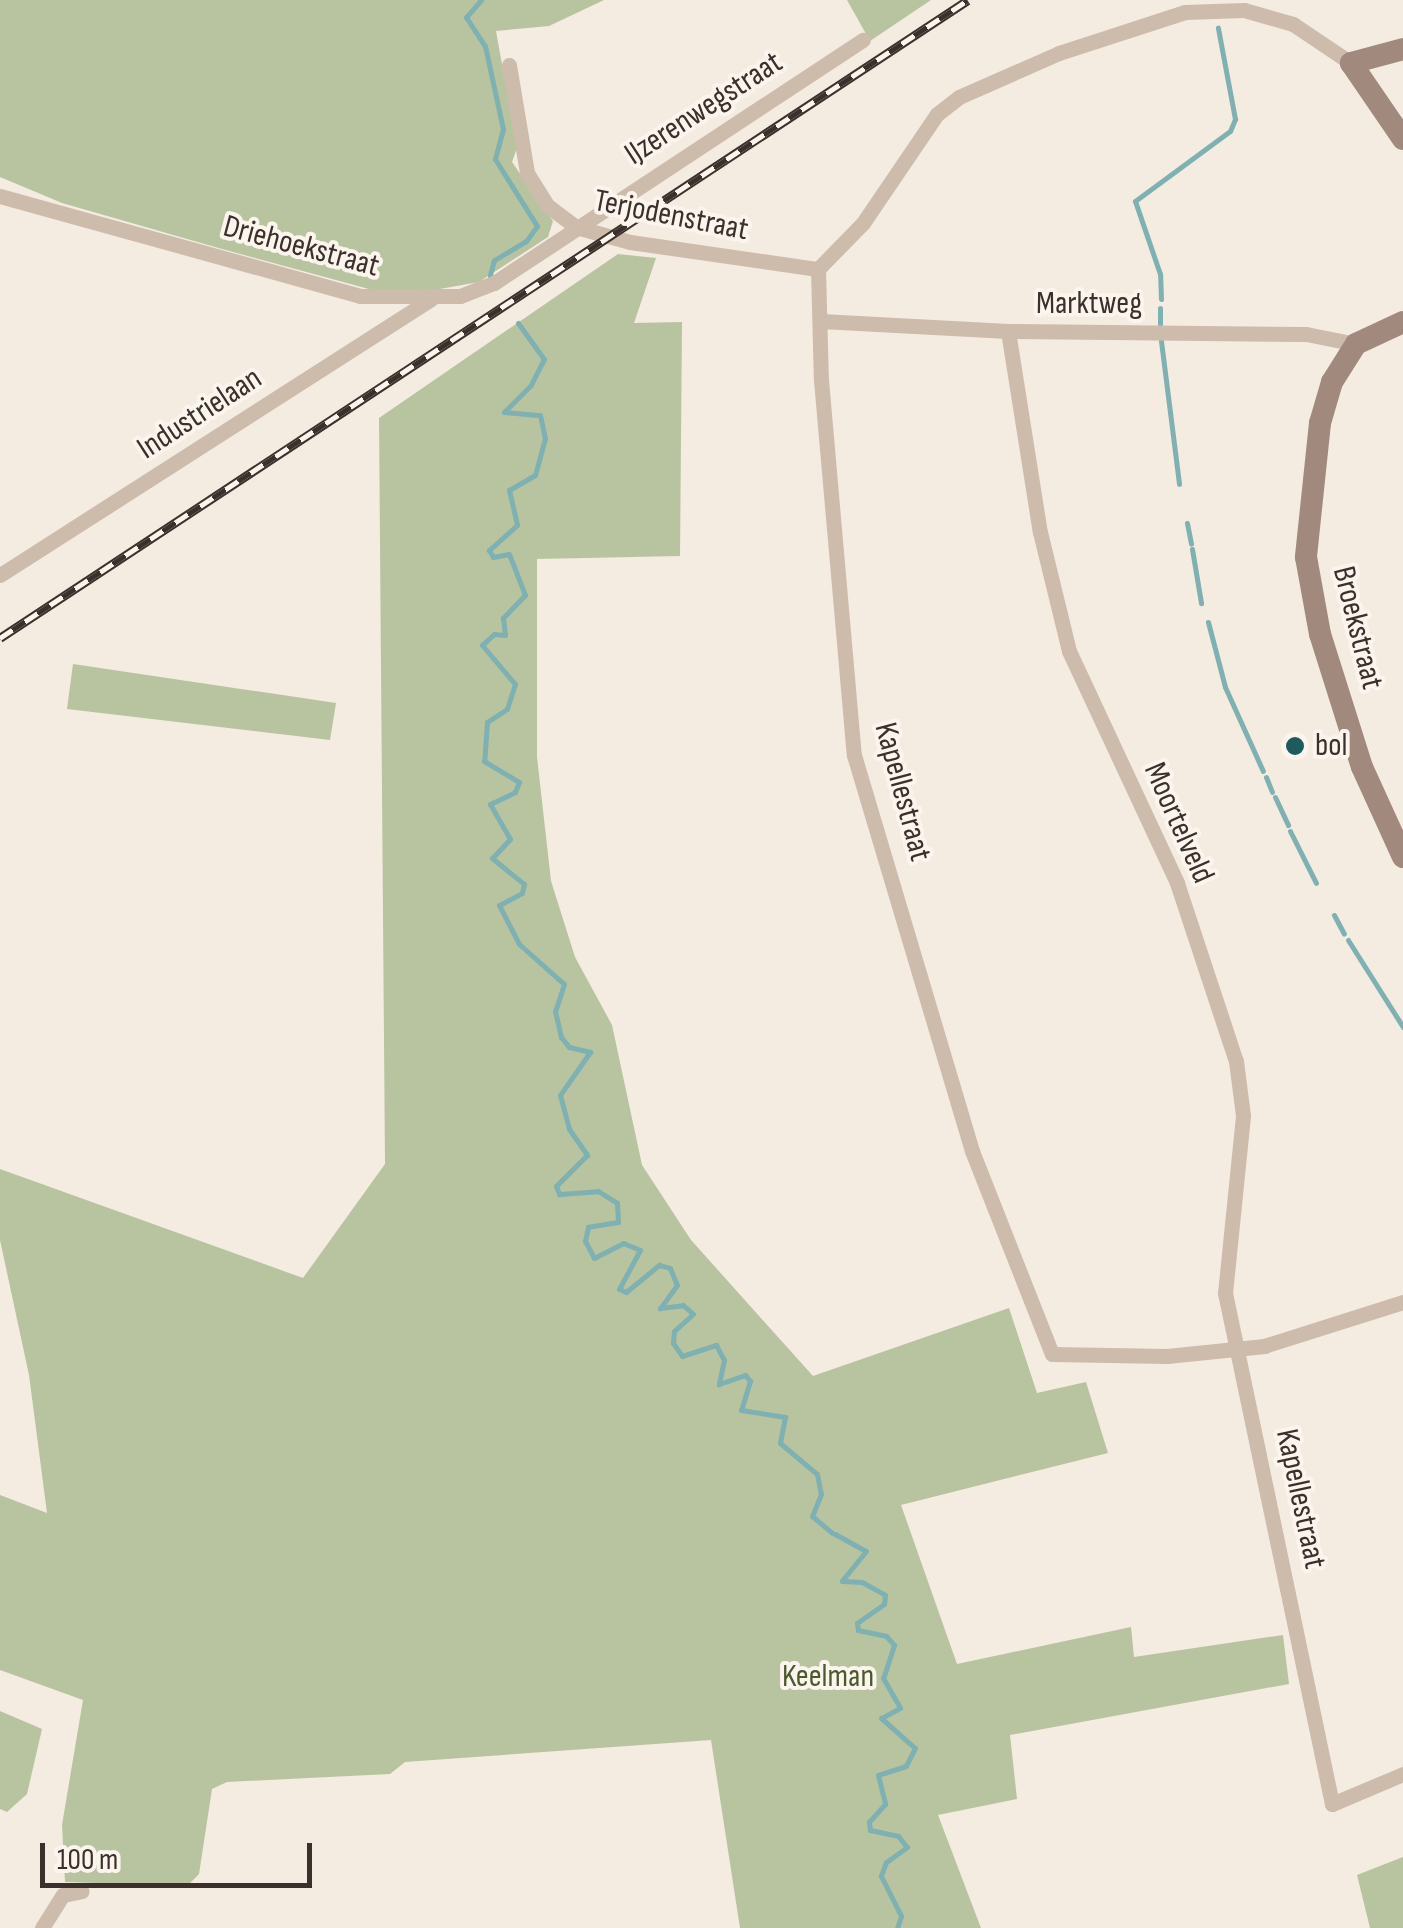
<!DOCTYPE html>
<html>
<head>
<meta charset="utf-8">
<style>
	body { margin:0 }
	#map { position:relative; width:1403px; height:1928px; overflow:hidden; background:#f4ebe1; font-family:"Sofia Sans Condensed",sans-serif }
	div>[style] { position:absolute }
	.green>* { inset:0; background:#b8c4a0 }
	.stream>* { height:5px; margin:-2.5px; padding:0 2.5px; transform-origin:2.5px; border-radius:2.5px; background:#7fb0b2 }
	.street>* { height:15px; margin:-7.5px; padding:0 7.5px; transform-origin:7.5px; border-radius:7.5px; background:#cdbbac }
	.secondary>* { height:22px; margin:-11px; padding:0 11px; transform-origin:11px; border-radius:11px; background:#a18a7d }
	.rail>* { height:9px; margin-top:-4.5px; transform-origin:0; background:repeating-linear-gradient(90deg,#fbf5ee 0 15px,#3b302b 0 30px); box-sizing:border-box; border-block:2px solid #3b302b }
	.dots>* { width:28px; height:28px; translate:-50% -50%; box-sizing:border-box; border:5px solid #fbf5ee; border-radius:50% }
	span { translate:-50% -50%; white-space:nowrap; text-align:center; line-height:1.15; -webkit-text-stroke:8px #fbf5ee; paint-order:stroke }
	.street-label { font-size:32px; color:#3b302b }
	.poi-label { font-size:32px; color:#3b302b }
	.left { translate:0 -50%; text-align:left }
	.park-label { font-size:32px; color:#4a5a2e }
	.scale { position:absolute; left:40px; top:1843px; width:272px; height:45px; box-sizing:border-box; border:5px solid #3b302b; border-top:0; padding-left:12px; font-size:30px; line-height:35px; white-space:nowrap; color:#3b302b; -webkit-text-stroke:8px #fbf5ee; paint-order:stroke }
</style>
</head>
<body>
<div id="map">
	<div class="green">
		<div style="clip-path:polygon(0 0,604px 0,549px 26px,496px 31px,517px 148px,512px 162px,553px 221px,548px 237px,479px 282px,412px 294px,369px 289px,222px 249px,62px 203px,0 177px)"></div>
		<div style="clip-path:polygon(847px 0,931px 0,870px 41px)"></div>
		<div style="clip-path:polygon(618px 254px,656px 258px,634px 323px,682px 322px,680px 556px,537px 559px,537px 757px,551px 881px,575px 957px,612px 1025px,642px 1165px,691px 1240px,813px 1376px,1009px 1308px,1037px 1393px,1086px 1382px,1108px 1453px,901px 1505px,957px 1664px,1131px 1627px,1134px 1657px,1283px 1635px,1289px 1684px,1010px 1735px,1017px 1799px,938px 1815px,981px 1928px,740px 1928px,711px 1740px,405px 1762px,390px 1774px,227px 1782px,212px 1789px,199px 1874px,187px 1886px,65px 1882px,62px 1825px,83px 1700px,0 1670px,0 1495px,47px 1513px,29px 1375px,0 1240px,0 1169px,303px 1278px,385px 1164px,379px 418px)"></div>
		<div style="clip-path:polygon(73px 664px,336px 703px,330px 740px,67px 709px)"></div>
		<div style="clip-path:polygon(0 1711px,42px 1729px,27px 1794px,7px 1812px,0 1809px)"></div>
		<div style="clip-path:polygon(1403px 1857px,1403px 1928px,1370px 1928px,1357px 1875px)"></div>
	</div>
	<div class="stream">
		<div style="left:481px;top:0;width:23px;rotate:131deg"></div>
		<div style="left:466px;top:17px;width:35px;rotate:57deg"></div>
		<div style="left:485px;top:46px;width:85px;rotate:77.8deg"></div>
		<div style="left:503px;top:129px;width:31px;rotate:105deg"></div>
		<div style="left:495px;top:159px;width:79px;rotate:57.9deg"></div>
		<div style="left:537px;top:226px;width:19px;rotate:126deg"></div>
		<div style="left:526px;top:241px;width:37px;rotate:149deg"></div>
		<div style="left:494px;top:260px;width:16px;rotate:105deg"></div>
		<div style="left:1161px;top:299px;width:25px;rotate:-92deg"></div>
		<div style="left:1160px;top:274px;width:77px;rotate:-108.9deg"></div>
		<div style="left:1135px;top:201px;width:118px;rotate:-36.4deg"></div>
		<div style="left:1230px;top:131px;width:13px;rotate:-67deg"></div>
		<div style="left:1235px;top:119px;width:93px;rotate:-100.6deg"></div>
		<div style="left:518px;top:323px;width:44px;rotate:54.2deg"></div>
		<div style="left:544px;top:359px;width:29px;rotate:117deg"></div>
		<div style="left:531px;top:385px;width:38px;rotate:135deg"></div>
		<div style="left:504px;top:412px;width:36px;rotate:5deg"></div>
		<div style="left:540px;top:415px;width:24px;rotate:78deg"></div>
		<div style="left:545px;top:438px;width:38px;rotate:105deg"></div>
		<div style="left:535px;top:475px;width:30px;rotate:150deg"></div>
		<div style="left:509px;top:490px;width:36px;rotate:77deg"></div>
		<div style="left:517px;top:525px;width:38px;rotate:138deg"></div>
		<div style="left:489px;top:550px;width:8px;rotate:60deg"></div>
		<div style="left:493px;top:557px;width:16px;rotate:-11deg"></div>
		<div style="left:509px;top:554px;width:44px;rotate:68.7deg"></div>
		<div style="left:525px;top:595px;width:32px;rotate:134deg"></div>
		<div style="left:503px;top:618px;width:17px;rotate:83deg"></div>
		<div style="left:505px;top:635px;width:11px;rotate:-175deg"></div>
		<div style="left:494px;top:634px;width:16px;rotate:137deg"></div>
		<div style="left:482px;top:645px;width:51px;rotate:49.8deg"></div>
		<div style="left:515px;top:684px;width:26px;rotate:108deg"></div>
		<div style="left:507px;top:709px;width:24px;rotate:147deg"></div>
		<div style="left:487px;top:722px;width:39px;rotate:94deg"></div>
		<div style="left:484px;top:761px;width:41px;rotate:31deg"></div>
		<div style="left:519px;top:782px;width:11px;rotate:112deg"></div>
		<div style="left:515px;top:792px;width:28px;rotate:154deg"></div>
		<div style="left:490px;top:804px;width:40px;rotate:60.3deg"></div>
		<div style="left:510px;top:839px;width:26px;rotate:133deg"></div>
		<div style="left:492px;top:858px;width:41px;rotate:39.1deg"></div>
		<div style="left:524px;top:884px;width:9px;rotate:103deg"></div>
		<div style="left:522px;top:893px;width:26px;rotate:152deg"></div>
		<div style="left:499px;top:905px;width:44px;rotate:62.9deg"></div>
		<div style="left:519px;top:944px;width:60px;rotate:41.6deg"></div>
		<div style="left:564px;top:984px;width:28px;rotate:108deg"></div>
		<div style="left:555px;top:1011px;width:27px;rotate:77deg"></div>
		<div style="left:561px;top:1037px;width:13px;rotate:51deg"></div>
		<div style="left:569px;top:1047px;width:22px;rotate:13deg"></div>
		<div style="left:590px;top:1052px;width:52px;rotate:124.9deg"></div>
		<div style="left:560px;top:1095px;width:35px;rotate:75deg"></div>
		<div style="left:569px;top:1129px;width:32px;rotate:55deg"></div>
		<div style="left:587px;top:1155px;width:44px;rotate:135deg"></div>
		<div style="left:556px;top:1186px;width:9px;rotate:69deg"></div>
		<div style="left:559px;top:1194px;width:39px;rotate:-4deg"></div>
		<div style="left:598px;top:1191px;width:22px;rotate:32deg"></div>
		<div style="left:617px;top:1203px;width:19px;rotate:87deg"></div>
		<div style="left:618px;top:1222px;width:30px;rotate:171deg"></div>
		<div style="left:588px;top:1227px;width:14px;rotate:102deg"></div>
		<div style="left:585px;top:1241px;width:19px;rotate:62deg"></div>
		<div style="left:594px;top:1258px;width:33px;rotate:-27deg"></div>
		<div style="left:623px;top:1243px;width:18px;rotate:22deg"></div>
		<div style="left:640px;top:1250px;width:44px;rotate:118.3deg"></div>
		<div style="left:619px;top:1289px;width:8px;rotate:23deg"></div>
		<div style="left:626px;top:1292px;width:43px;rotate:-39.3deg"></div>
		<div style="left:659px;top:1265px;width:11px;rotate:15deg"></div>
		<div style="left:670px;top:1268px;width:18px;rotate:68deg"></div>
		<div style="left:677px;top:1285px;width:29px;rotate:126deg"></div>
		<div style="left:660px;top:1308px;width:23px;rotate:-7deg"></div>
		<div style="left:683px;top:1305px;width:13px;rotate:42deg"></div>
		<div style="left:693px;top:1314px;width:25px;rotate:138deg"></div>
		<div style="left:674px;top:1331px;width:12px;rotate:95deg"></div>
		<div style="left:673px;top:1343px;width:16px;rotate:55deg"></div>
		<div style="left:682px;top:1356px;width:36px;rotate:-18deg"></div>
		<div style="left:716px;top:1345px;width:17px;rotate:62deg"></div>
		<div style="left:724px;top:1360px;width:25px;rotate:102deg"></div>
		<div style="left:719px;top:1384px;width:28px;rotate:-19deg"></div>
		<div style="left:745px;top:1375px;width:8px;rotate:50deg"></div>
		<div style="left:750px;top:1381px;width:30px;rotate:107deg"></div>
		<div style="left:741px;top:1410px;width:45px;rotate:9deg"></div>
		<div style="left:785px;top:1417px;width:26px;rotate:101deg"></div>
		<div style="left:780px;top:1443px;width:48px;rotate:40deg"></div>
		<div style="left:817px;top:1474px;width:20px;rotate:79deg"></div>
		<div style="left:821px;top:1494px;width:24px;rotate:112deg"></div>
		<div style="left:812px;top:1516px;width:26px;rotate:40deg"></div>
		<div style="left:1160px;top:324px;width:16px;rotate:-90deg"></div>
		<div style="left:1161px;top:341px;width:144px;rotate:82.8deg"></div>
		<div style="left:1187px;top:523px;width:21px;rotate:79deg"></div>
		<div style="left:1192px;top:549px;width:55px;rotate:80.5deg"></div>
		<div style="left:1208px;top:622px;width:67px;rotate:75.3deg"></div>
		<div style="left:1225px;top:687px;width:92px;rotate:65.7deg"></div>
		<div style="left:1266px;top:777px;width:16px;rotate:68deg"></div>
		<div style="left:1275px;top:797px;width:31px;rotate:65deg"></div>
		<div style="left:1290px;top:831px;width:58px;rotate:63.4deg"></div>
		<div style="left:1334px;top:915px;width:21px;rotate:62deg"></div>
		<div style="left:1348px;top:940px;width:103px;rotate:57.7deg"></div>
		<div style="left:835px;top:1534px;width:35px;rotate:29deg"></div>
		<div style="left:866px;top:1551px;width:38px;rotate:129deg"></div>
		<div style="left:842px;top:1581px;width:20px;rotate:3deg"></div>
		<div style="left:862px;top:1582px;width:26px;rotate:29deg"></div>
		<div style="left:885px;top:1595px;width:9px;rotate:96deg"></div>
		<div style="left:884px;top:1604px;width:33px;rotate:145deg"></div>
		<div style="left:857px;top:1623px;width:7px;rotate:82deg"></div>
		<div style="left:858px;top:1630px;width:29px;rotate:12deg"></div>
		<div style="left:886px;top:1636px;width:12px;rotate:48deg"></div>
		<div style="left:894px;top:1645px;width:35px;rotate:108deg"></div>
		<div style="left:883px;top:1678px;width:34px;rotate:60deg"></div>
		<div style="left:900px;top:1708px;width:21px;rotate:152deg"></div>
		<div style="left:881px;top:1718px;width:45px;rotate:41.4deg"></div>
		<div style="left:915px;top:1748px;width:20px;rotate:117deg"></div>
		<div style="left:906px;top:1766px;width:29px;rotate:162deg"></div>
		<div style="left:878px;top:1775px;width:30px;rotate:76deg"></div>
		<div style="left:885px;top:1804px;width:24px;rotate:132deg"></div>
		<div style="left:869px;top:1822px;width:8px;rotate:83deg"></div>
		<div style="left:870px;top:1830px;width:29px;rotate:12deg"></div>
		<div style="left:898px;top:1836px;width:14px;rotate:51deg"></div>
		<div style="left:907px;top:1847px;width:26px;rotate:144deg"></div>
		<div style="left:886px;top:1862px;width:15px;rotate:110deg"></div>
		<div style="left:881px;top:1876px;width:45px;rotate:63.4deg"></div>
		<div style="left:901px;top:1916px;width:13px;rotate:108deg"></div>
	</div>
	<div class="street">
		<div style="left:1351px;top:63px;width:70px;rotate:-146.1deg"></div>
		<div style="left:1293px;top:24px;width:51px;rotate:-164.1deg"></div>
		<div style="left:1244px;top:10px;width:59px;rotate:178.1deg"></div>
		<div style="left:1185px;top:12px;width:133px;rotate:162deg"></div>
		<div style="left:1059px;top:53px;width:109px;rotate:156.3deg"></div>
		<div style="left:959px;top:97px;width:28px;rotate:142deg"></div>
		<div style="left:937px;top:114px;width:132px;rotate:124.2deg"></div>
		<div style="left:863px;top:223px;width:64px;rotate:134.4deg"></div>
		<div style="left:818px;top:269px;width:111px;rotate:88.5deg"></div>
		<div style="left:821px;top:380px;width:376px;rotate:85deg"></div>
		<div style="left:854px;top:755px;width:413px;rotate:73.4deg"></div>
		<div style="left:972px;top:1151px;width:218px;rotate:68.5deg"></div>
		<div style="left:1052px;top:1354px;width:115px;rotate:1deg"></div>
		<div style="left:1167px;top:1356px;width:98px;rotate:-5.9deg"></div>
		<div style="left:1264px;top:1346px;width:146px;rotate:-17.6deg"></div>
		<div style="left:509px;top:65px;width:109px;rotate:80.5deg"></div>
		<div style="left:527px;top:173px;width:39px;rotate:58deg"></div>
		<div style="left:548px;top:206px;width:35px;rotate:37deg"></div>
		<div style="left:576px;top:227px;width:56px;rotate:15.5deg"></div>
		<div style="left:630px;top:242px;width:190px;rotate:8.2deg"></div>
		<div style="left:0;top:196px;width:374px;rotate:15.5deg"></div>
		<div style="left:360px;top:296px;width:100px"></div>
		<div style="left:460px;top:296px;width:36px;rotate:-21deg"></div>
		<div style="left:494px;top:283px;width:442px;rotate:-33.4deg"></div>
		<div style="left:821px;top:321px;width:187px;rotate:3.1deg"></div>
		<div style="left:1008px;top:331px;width:298px;rotate:0.6deg"></div>
		<div style="left:1306px;top:334px;width:51px;rotate:11.3deg"></div>
		<div style="left:1008px;top:331px;width:204px;rotate:81deg"></div>
		<div style="left:1040px;top:532px;width:122px;rotate:76.3deg"></div>
		<div style="left:1069px;top:651px;width:256px;rotate:65deg"></div>
		<div style="left:1177px;top:883px;width:188px;rotate:71.7deg"></div>
		<div style="left:1236px;top:1061px;width:55px;rotate:82.7deg"></div>
		<div style="left:1243px;top:1116px;width:178px;rotate:95.8deg"></div>
		<div style="left:1225px;top:1293px;width:522px;rotate:78.17deg"></div>
		<div style="left:1332px;top:1804px;width:77px;rotate:-22.9deg"></div>
		<div style="left:0;top:575px;width:512px;rotate:-32.63deg"></div>
		<div style="left:42px;top:1928px;width:39px;rotate:-58deg"></div>
		<div style="left:63px;top:1895px;width:19px;rotate:-12deg"></div>
	</div>
	<div class="secondary">
		<div style="left:1403px;top:49px;width:54px;rotate:164.9deg"></div>
		<div style="left:1351px;top:63px;width:92px;rotate:55.6deg"></div>
		<div style="left:1403px;top:322px;width:52px;rotate:154.9deg"></div>
		<div style="left:1356px;top:344px;width:45px;rotate:122.3deg"></div>
		<div style="left:1332px;top:382px;width:43px;rotate:106.3deg"></div>
		<div style="left:1320px;top:423px;width:135px;rotate:96deg"></div>
		<div style="left:1306px;top:557px;width:78px;rotate:79.7deg"></div>
		<div style="left:1320px;top:634px;width:139px;rotate:72.5deg"></div>
		<div style="left:1362px;top:767px;width:99px;rotate:65.5deg"></div>
	</div>
	<div class="rail">
		<div style="left:0;top:638px;width:1159px;rotate:-33.39deg"></div>
	</div>
	<div class="dots">
		<div style="left:1295px;top:746px;background:#1f5a5e"></div>
	</div>
	<div class="street-label">
		<span style="left:704px;top:109px;rotate:-33deg">IJzerenwegstraat</span>
		<span style="left:671px;top:216px;rotate:11deg">Terjodenstraat</span>
		<span style="left:301px;top:247px;rotate:15deg">Driehoekstraat</span>
		<span style="left:1089px;top:304px">Marktweg</span>
		<span style="left:200px;top:414px;rotate:-33deg">Industrielaan</span>
		<span style="left:1357px;top:628px;rotate:76deg">Broekstraat</span>
		<span style="left:902px;top:792px;rotate:75deg">Kapellestraat</span>
		<span style="left:1178px;top:823px;rotate:66deg">Moortelveld</span>
		<span style="left:1300px;top:1499px;rotate:78deg">Kapellestraat</span>
	</div>
	<div class="poi-label">
		<span class="left" style="left:1315px;top:746px">bol</span>
	</div>
	<div class="park-label">
		<span style="left:828px;top:1677px">Keelman</span>
	</div>
	<div class="scale">100 m</div>
</div>
</body>
</html>
